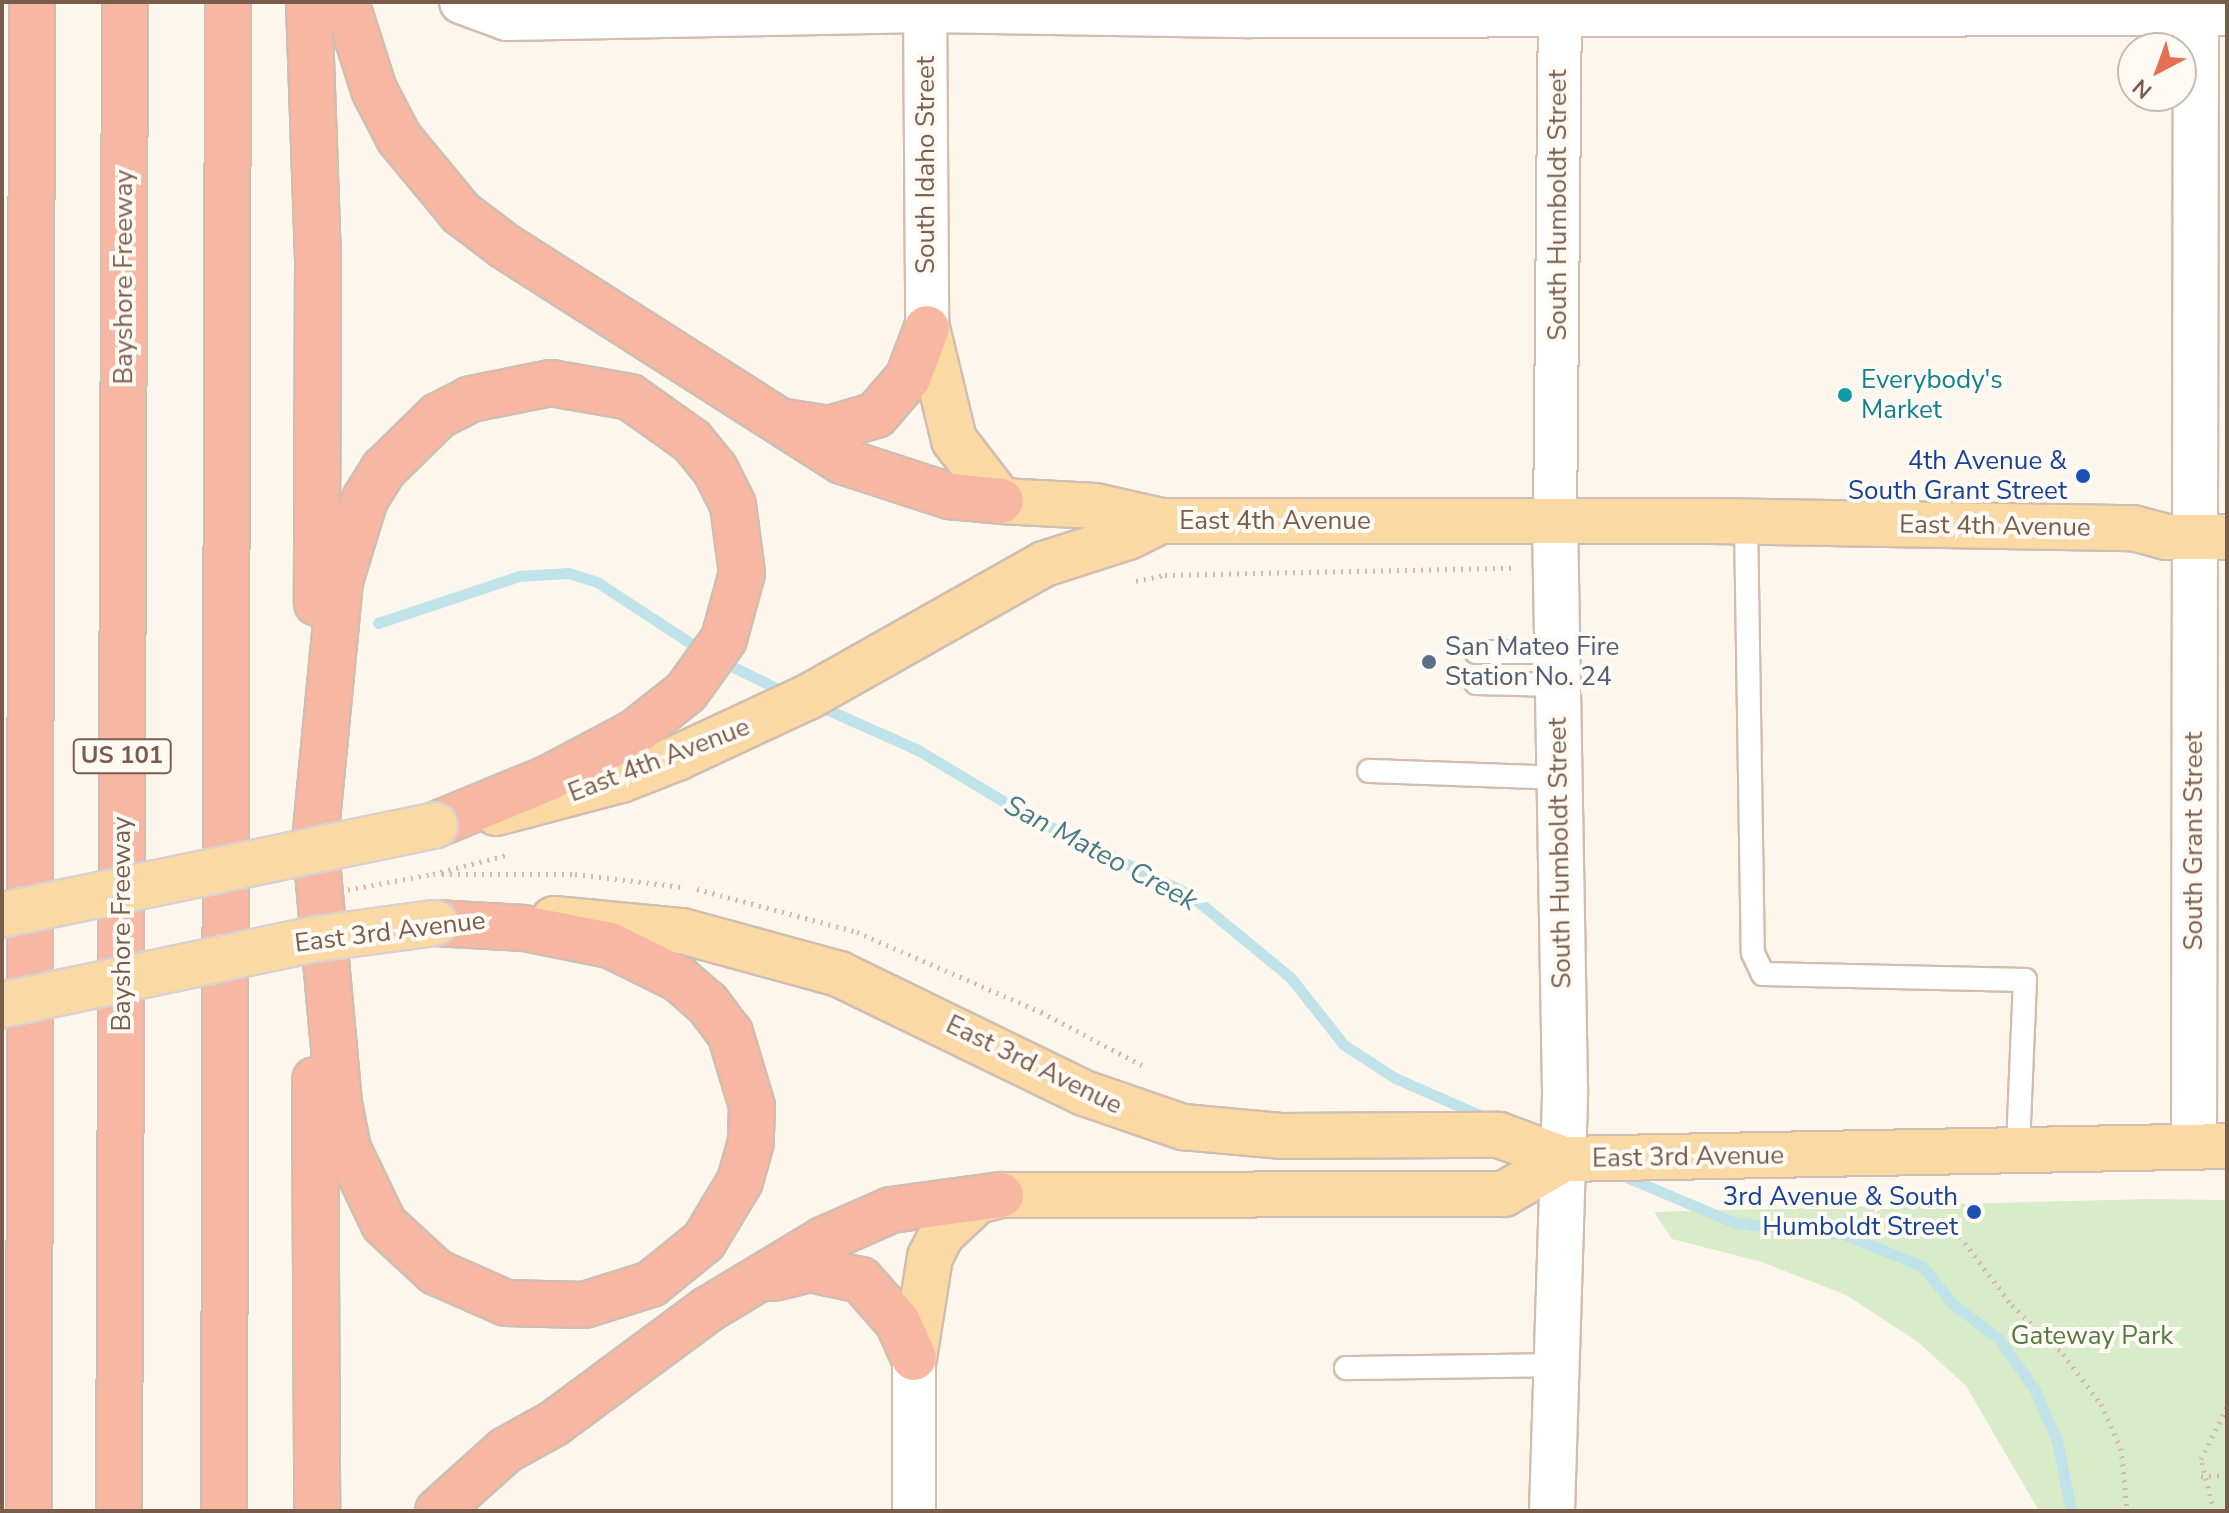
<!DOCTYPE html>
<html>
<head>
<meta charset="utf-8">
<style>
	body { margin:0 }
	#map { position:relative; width:2229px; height:1513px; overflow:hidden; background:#fdf6ec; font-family:"Nunito Sans",sans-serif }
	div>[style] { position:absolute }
	.green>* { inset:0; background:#d8ecc9 }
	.stream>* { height:11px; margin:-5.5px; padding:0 5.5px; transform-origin:5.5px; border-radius:5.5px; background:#bfe3e8 }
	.path>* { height:5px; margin-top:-2.5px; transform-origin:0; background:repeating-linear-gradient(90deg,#d9b8a5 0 2px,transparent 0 8px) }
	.roads { filter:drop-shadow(2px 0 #d1beb0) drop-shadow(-2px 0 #d1beb0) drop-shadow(0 2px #d1beb0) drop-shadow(0 -2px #d1beb0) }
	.lane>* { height:22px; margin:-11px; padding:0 11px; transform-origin:11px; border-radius:11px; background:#fff }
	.street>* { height:42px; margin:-21px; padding:0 21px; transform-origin:21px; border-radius:21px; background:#fff }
	.secondary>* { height:44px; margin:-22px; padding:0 22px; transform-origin:22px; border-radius:22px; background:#fff }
	.primary>* { height:44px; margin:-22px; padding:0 22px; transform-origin:22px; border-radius:22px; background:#fbd9a5 }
	.highway>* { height:44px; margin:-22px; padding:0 22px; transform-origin:22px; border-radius:22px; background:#f7b7a3 }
	.path-bridge>* { height:5px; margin-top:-2.5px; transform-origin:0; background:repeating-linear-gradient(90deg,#d9b8a5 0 2px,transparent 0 8px) }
	.bridges { filter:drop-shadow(2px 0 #dad1cd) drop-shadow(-2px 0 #dad1cd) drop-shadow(0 2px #dad1cd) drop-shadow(0 -2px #dad1cd) }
	.primary-bridge>* { height:44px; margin:-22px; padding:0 22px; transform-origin:22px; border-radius:22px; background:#fbd9a5 }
	.dots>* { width:22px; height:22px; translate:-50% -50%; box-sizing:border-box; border:4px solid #fffaf3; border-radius:50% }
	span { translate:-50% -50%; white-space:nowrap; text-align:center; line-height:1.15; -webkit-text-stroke:8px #fffaf3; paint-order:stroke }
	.shield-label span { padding:2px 6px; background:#fffaf3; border:2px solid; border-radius:6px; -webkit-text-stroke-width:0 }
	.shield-label { font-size:24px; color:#7a5c4d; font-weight:700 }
	.street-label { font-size:26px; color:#7a5c4d }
	.culture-label { font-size:26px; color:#0d838f }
	.left { translate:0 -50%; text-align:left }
	.transit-label { font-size:26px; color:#164399 }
	.right { translate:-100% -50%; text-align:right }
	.service-label { font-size:26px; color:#4e5e75 }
	.park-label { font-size:26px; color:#537a41 }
	.water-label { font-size:28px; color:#437c86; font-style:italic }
	.frame { position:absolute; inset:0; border:4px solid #7a5c4d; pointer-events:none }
	.north { position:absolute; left:2117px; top:32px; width:80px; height:80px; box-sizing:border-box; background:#fffaf3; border:2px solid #cabbb1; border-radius:50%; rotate:221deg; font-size:22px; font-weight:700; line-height:32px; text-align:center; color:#7a5c4d }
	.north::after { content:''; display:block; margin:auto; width:28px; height:36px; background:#e76f51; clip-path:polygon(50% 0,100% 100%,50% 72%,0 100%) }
</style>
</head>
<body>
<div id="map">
	<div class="green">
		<div style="clip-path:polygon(2149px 1199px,2227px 1200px,2227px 1511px,2039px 1511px,1966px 1386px,1918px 1342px,1846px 1295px,1762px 1262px,1672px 1239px,1654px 1212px)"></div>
	</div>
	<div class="stream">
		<div style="left:378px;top:623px;width:149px;rotate:-18.4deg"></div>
		<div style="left:519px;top:576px;width:49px;rotate:-3.5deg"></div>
		<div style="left:568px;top:573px;width:30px;rotate:17deg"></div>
		<div style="left:597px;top:582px;width:128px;rotate:33.2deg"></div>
		<div style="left:719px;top:660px;width:75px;rotate:26.2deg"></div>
		<div style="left:817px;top:705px;width:111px;rotate:24deg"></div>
		<div style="left:918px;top:750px;width:126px;rotate:31deg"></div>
		<div style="left:1026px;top:815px;width:181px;rotate:25.9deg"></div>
		<div style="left:1189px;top:894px;width:131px;rotate:39.4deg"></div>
		<div style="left:1290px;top:977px;width:87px;rotate:51.5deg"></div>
		<div style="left:1344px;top:1045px;width:61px;rotate:32.9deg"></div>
		<div style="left:1395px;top:1078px;width:103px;rotate:23.6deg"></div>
		<div style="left:1619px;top:1174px;width:126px;rotate:22.9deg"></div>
		<div style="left:1735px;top:1223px;width:109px;rotate:5.8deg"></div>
		<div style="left:1843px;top:1234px;width:85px;rotate:22.1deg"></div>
		<div style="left:1922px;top:1266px;width:48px;rotate:51deg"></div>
		<div style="left:1952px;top:1303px;width:59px;rotate:37.5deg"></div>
		<div style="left:1999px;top:1339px;width:62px;rotate:54.8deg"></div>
		<div style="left:2035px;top:1390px;width:56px;rotate:66.7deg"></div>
		<div style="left:2057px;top:1441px;width:71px;rotate:78.7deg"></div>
	</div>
	<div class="path">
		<div style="left:1136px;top:581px;width:30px;rotate:-12deg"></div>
		<div style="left:1165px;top:575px;width:348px;rotate:-1.2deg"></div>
		<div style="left:433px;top:874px;width:75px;rotate:-14.6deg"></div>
		<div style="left:442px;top:874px;width:133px"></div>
		<div style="left:575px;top:874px;width:109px;rotate:6.9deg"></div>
		<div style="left:697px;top:889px;width:166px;rotate:15deg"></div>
		<div style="left:857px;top:932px;width:201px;rotate:23.5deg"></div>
		<div style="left:1041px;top:1012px;width:120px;rotate:27.8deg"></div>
		<div style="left:1955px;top:1230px;width:94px;rotate:52.8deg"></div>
		<div style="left:2012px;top:1305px;width:71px;rotate:43.9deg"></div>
		<div style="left:2063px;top:1354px;width:63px;rotate:52.8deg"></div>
		<div style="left:2101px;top:1404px;width:48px;rotate:65.6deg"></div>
		<div style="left:2121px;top:1448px;width:63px;rotate:84.6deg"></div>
		<div style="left:2201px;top:1476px;width:26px;rotate:-2deg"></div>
		<div style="left:2214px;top:1511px;width:54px;rotate:-104deg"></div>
		<div style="left:2201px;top:1459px;width:58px;rotate:-63.4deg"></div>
	</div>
	<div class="roads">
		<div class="lane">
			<div style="left:1746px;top:521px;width:432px;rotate:89.1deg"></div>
			<div style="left:1753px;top:953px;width:23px;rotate:65deg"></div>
			<div style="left:1763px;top:974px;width:262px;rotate:1.3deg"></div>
			<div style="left:2025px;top:980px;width:170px;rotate:92.4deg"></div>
			<div style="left:1476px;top:652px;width:81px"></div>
			<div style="left:1476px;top:683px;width:82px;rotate:1.4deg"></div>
			<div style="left:1369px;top:771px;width:190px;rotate:2.1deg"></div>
			<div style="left:1346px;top:1368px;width:208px;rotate:-0.8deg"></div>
		</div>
		<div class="street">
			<div style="left:461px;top:2px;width:49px;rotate:20.3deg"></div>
			<div style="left:507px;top:19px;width:418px;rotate:-1.1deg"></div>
			<div style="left:925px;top:11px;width:327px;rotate:0.9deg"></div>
			<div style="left:1252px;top:16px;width:975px;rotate:-0.12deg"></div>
			<div style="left:925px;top:2px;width:326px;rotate:89.6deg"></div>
			<div style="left:1555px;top:523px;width:521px;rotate:-89.45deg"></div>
			<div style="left:914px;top:1511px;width:153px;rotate:-90deg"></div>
		</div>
		<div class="secondary">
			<div style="left:2195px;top:515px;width:513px;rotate:-89.89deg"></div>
			<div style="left:2194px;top:1146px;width:609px;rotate:-89.91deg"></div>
			<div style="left:1552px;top:1511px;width:422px;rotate:-88.2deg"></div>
			<div style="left:1565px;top:1089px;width:566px;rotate:-91.01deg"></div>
		</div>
		<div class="primary">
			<div style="left:927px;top:328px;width:115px;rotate:76.4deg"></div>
			<div style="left:954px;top:440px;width:77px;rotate:52.4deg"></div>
			<div style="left:1001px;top:501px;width:94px;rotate:3deg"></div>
			<div style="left:1095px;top:506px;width:68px;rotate:12.8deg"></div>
			<div style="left:496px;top:813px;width:129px;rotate:-14.8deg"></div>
			<div style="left:621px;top:780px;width:60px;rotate:-21.4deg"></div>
			<div style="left:677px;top:758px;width:145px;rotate:-25deg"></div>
			<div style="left:808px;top:697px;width:271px;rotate:-29.4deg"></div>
			<div style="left:1044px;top:564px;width:88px;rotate:-17.8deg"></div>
			<div style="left:1128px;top:537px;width:37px;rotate:-26deg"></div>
			<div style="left:1161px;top:521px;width:551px"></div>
			<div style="left:1712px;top:521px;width:421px;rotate:1deg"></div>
			<div style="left:2133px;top:528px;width:34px;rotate:15deg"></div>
			<div style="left:2166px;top:537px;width:61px"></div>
			<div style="left:554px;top:919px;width:129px;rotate:5.4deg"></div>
			<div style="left:682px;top:931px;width:163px;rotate:15.3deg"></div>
			<div style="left:839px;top:974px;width:272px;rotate:25.9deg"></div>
			<div style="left:1084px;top:1093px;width:105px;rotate:19deg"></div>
			<div style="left:1183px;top:1127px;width:98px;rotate:5.2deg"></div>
			<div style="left:1281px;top:1136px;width:218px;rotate:-0.3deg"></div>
			<div style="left:1499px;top:1135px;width:69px;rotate:20.3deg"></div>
			<div style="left:1564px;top:1159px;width:663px;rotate:-1.12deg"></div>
			<div style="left:914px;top:1358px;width:102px;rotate:-81deg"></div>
			<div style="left:930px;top:1257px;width:25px;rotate:-63deg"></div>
			<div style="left:941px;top:1235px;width:50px;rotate:-43.4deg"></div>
			<div style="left:977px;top:1201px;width:25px;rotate:-14deg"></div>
			<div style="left:1001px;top:1195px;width:503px;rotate:-0.11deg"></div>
			<div style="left:1504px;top:1194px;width:69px;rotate:-30.3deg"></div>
		</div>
		<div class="highway">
			<div style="left:309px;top:2px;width:259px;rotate:88deg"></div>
			<div style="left:318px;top:261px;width:342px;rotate:90.2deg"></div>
			<div style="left:346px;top:2px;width:92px;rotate:72.3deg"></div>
			<div style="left:374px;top:90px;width:54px;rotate:62.5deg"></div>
			<div style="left:399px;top:138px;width:97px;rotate:50.4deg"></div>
			<div style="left:461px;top:213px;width:56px;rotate:37.1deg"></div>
			<div style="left:506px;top:247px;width:398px;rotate:32.5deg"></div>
			<div style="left:842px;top:461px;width:114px;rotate:18deg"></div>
			<div style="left:950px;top:496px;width:51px;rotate:5.6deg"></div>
			<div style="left:785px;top:422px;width:45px;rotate:9deg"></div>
			<div style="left:829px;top:429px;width:49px;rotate:-16.6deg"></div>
			<div style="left:876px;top:415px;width:49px;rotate:-49.1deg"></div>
			<div style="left:908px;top:378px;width:53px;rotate:-69.2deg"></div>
			<div style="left:435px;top:923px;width:89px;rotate:3.2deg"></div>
			<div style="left:524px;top:928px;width:88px;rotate:11.2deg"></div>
			<div style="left:610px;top:945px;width:77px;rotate:26.2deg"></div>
			<div style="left:679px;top:979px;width:37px;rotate:41deg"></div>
			<div style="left:707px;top:1003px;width:38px;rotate:53deg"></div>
			<div style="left:730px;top:1033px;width:76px;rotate:73.2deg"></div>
			<div style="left:752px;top:1106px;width:36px;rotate:92deg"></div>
			<div style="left:751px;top:1142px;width:41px;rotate:105.8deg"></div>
			<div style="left:740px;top:1181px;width:70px;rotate:121deg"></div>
			<div style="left:704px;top:1241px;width:68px;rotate:140.9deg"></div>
			<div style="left:651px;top:1284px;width:70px;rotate:162.6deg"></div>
			<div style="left:584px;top:1305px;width:78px;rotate:-178.5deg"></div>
			<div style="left:506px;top:1303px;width:77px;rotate:-156.1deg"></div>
			<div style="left:436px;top:1272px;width:71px;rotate:-137.3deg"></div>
			<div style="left:384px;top:1224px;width:83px;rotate:-115.6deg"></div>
			<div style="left:348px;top:1149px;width:47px;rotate:-101.1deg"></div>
			<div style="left:339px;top:1103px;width:263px;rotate:-95.2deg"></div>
			<div style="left:315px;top:841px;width:261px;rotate:-84.5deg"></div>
			<div style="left:340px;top:581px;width:86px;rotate:-73deg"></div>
			<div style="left:365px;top:499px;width:36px;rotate:-58deg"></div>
			<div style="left:384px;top:469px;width:76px;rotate:-44.5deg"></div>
			<div style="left:438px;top:416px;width:37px;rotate:-27deg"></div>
			<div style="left:471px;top:399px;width:82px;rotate:-11.3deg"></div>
			<div style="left:551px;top:383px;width:80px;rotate:10deg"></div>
			<div style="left:630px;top:397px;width:76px;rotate:35.4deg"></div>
			<div style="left:692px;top:441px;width:36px;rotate:51deg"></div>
			<div style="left:715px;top:469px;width:40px;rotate:63.4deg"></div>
			<div style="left:733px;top:505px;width:69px;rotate:82.5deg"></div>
			<div style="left:742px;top:573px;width:68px;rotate:105.3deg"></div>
			<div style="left:724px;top:639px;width:65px;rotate:125.6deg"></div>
			<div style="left:686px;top:692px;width:66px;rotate:141.7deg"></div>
			<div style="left:634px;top:733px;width:96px;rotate:152.1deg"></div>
			<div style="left:549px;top:778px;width:123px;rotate:157.6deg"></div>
			<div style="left:315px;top:1080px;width:431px;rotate:89.7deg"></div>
			<div style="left:774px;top:1278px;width:37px;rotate:-14deg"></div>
			<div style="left:810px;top:1269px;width:52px;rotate:12.2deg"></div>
			<div style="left:861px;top:1280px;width:56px;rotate:48.6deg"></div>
			<div style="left:898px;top:1322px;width:39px;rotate:66deg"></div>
			<div style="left:29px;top:1511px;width:1509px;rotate:-89.89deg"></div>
			<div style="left:119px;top:1511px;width:1509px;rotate:-89.77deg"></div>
			<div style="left:224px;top:1511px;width:1509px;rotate:-89.85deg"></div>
			<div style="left:438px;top:1511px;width:91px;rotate:-41.9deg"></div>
			<div style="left:506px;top:1450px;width:54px;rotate:-29deg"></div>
			<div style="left:553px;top:1424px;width:192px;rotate:-36.5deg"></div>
			<div style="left:707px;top:1310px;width:135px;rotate:-31.1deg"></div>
			<div style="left:823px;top:1240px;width:74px;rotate:-23.8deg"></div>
			<div style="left:891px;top:1210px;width:111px;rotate:-7.8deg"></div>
		</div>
	</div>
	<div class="path-bridge">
		<div style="left:340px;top:891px;width:95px;rotate:-10.4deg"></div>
	</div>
	<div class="bridges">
		<div class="primary-bridge">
			<div style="left:2px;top:915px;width:442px;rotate:-11.7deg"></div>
			<div style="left:2px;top:1005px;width:321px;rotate:-11.9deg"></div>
			<div style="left:316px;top:939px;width:120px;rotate:-7.7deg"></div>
		</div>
	</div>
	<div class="dots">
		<div style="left:1845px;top:395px;background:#0f9aa8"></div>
		<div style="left:2083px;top:476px;background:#1a4fb4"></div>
		<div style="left:1429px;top:662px;background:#5c6f8a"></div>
		<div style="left:1974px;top:1212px;background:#1a4fb4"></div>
	</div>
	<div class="shield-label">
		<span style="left:122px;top:756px">US 101</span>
	</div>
	<div class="street-label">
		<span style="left:926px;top:165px;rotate:-90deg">South Idaho Street</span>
		<span style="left:1558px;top:205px;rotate:-90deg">South Humboldt Street</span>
		<span style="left:124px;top:277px;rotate:-90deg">Bayshore Freeway</span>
		<span style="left:1275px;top:521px">East 4th Avenue</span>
		<span style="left:1995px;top:526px;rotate:1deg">East 4th Avenue</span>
		<span style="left:659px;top:760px;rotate:-21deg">East 4th Avenue</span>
		<span style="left:2194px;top:841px;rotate:-90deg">South Grant Street</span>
		<span style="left:1560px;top:853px;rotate:-91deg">South Humboldt Street</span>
		<span style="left:122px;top:924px;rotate:-90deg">Bayshore Freeway</span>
		<span style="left:390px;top:932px;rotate:-7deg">East 3rd Avenue</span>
		<span style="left:1034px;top:1065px;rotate:26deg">East 3rd Avenue</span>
		<span style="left:1688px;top:1157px;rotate:-1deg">East 3rd Avenue</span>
	</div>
	<div class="culture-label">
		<span class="left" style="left:1861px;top:395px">Everybody's<br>Market</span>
	</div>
	<div class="transit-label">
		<span class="right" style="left:2067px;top:476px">4th Avenue &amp;<br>South Grant Street</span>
		<span class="right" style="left:1958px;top:1212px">3rd Avenue &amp; South<br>Humboldt Street</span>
	</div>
	<div class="service-label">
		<span class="left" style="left:1445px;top:662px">San Mateo Fire<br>Station No. 24</span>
	</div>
	<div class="park-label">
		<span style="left:2092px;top:1336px">Gateway Park</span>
	</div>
	<div class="water-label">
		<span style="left:1101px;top:853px;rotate:28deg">San Mateo Creek</span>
	</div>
	<div class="frame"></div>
	<div class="north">N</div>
</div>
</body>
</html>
